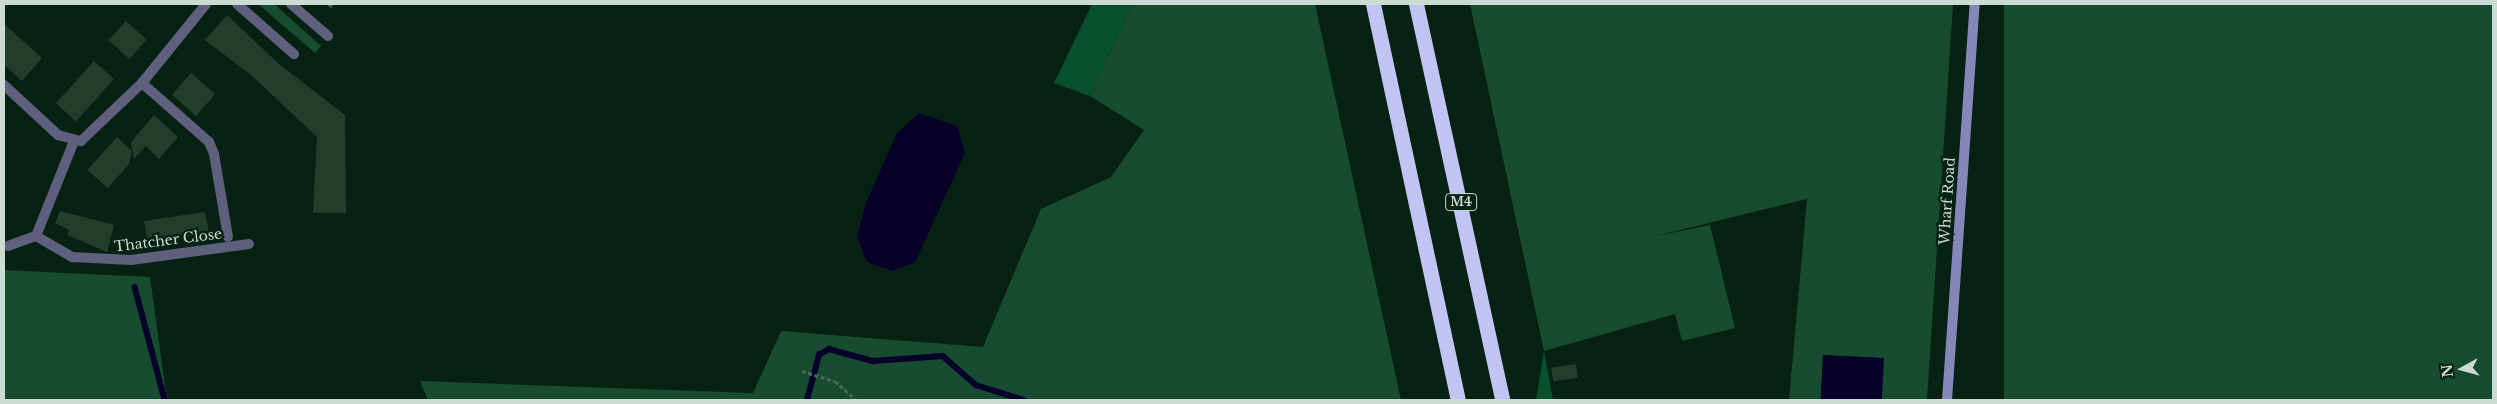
<!DOCTYPE html>
<html>
<head>
<meta charset="utf-8">
<style>
	body { margin:0 }
	#map { position:relative; width:2497px; height:404px; overflow:hidden; background:#072113; font-family:"Libre Baskerville",serif }
	div>[style] { position:absolute }
	.green>* { inset:0; background:#174c31; transform-origin:0 0 }
	.forest>* { inset:0; background:#075030 }
	.water>* { inset:0; background:#070028; transform-origin:0 0 }
	.stream>* { height:5.5px; margin:-2.75px; padding:0 2.75px; transform-origin:2.75px; border-radius:2.75px; background:#070028 }
	.building>* { inset:0; background:#233d2d; transform-origin:0 0 }
	.path>* { height:3px; margin-top:-1.5px; transform-origin:0; background:repeating-linear-gradient(90deg,#4e6457 0 4px,transparent 0 6.5px) }
	.lane>* { height:10px; margin:-5px; padding:0 5px; transform-origin:5px; border-radius:5px; background:#5e607e }
	.street>* { height:10px; margin:-5px; padding:0 5px; transform-origin:5px; border-radius:5px; background:#5e607e }
	.secondary>* { height:10px; margin:-5px; padding:0 5px; transform-origin:5px; border-radius:5px; background:#8487b8 }
	.highway>* { height:15px; margin:-7.5px; padding:0 7.5px; transform-origin:7.5px; border-radius:7.5px; background:#c1c4f3 }
	span { translate:-50% -50%; white-space:nowrap; text-align:center; line-height:1.15; -webkit-text-stroke:5px #072113; paint-order:stroke }
	.shield-label span { padding:1px 4px; background:#072113; border:1px solid; border-radius:4px; -webkit-text-stroke-width:0 }
	.shield-label { font-size:12px; color:#ccdbd1; font-weight:700 }
	.street-label { font-size:14px; color:#ccdbd1 }
	.frame { position:absolute; inset:0; border:5px solid #ccdbd1; pointer-events:none }
	.north { position:absolute; left:2437px; top:344px; width:50px; height:50px; -webkit-text-stroke:4px #072113; paint-order:stroke; rotate:263deg; font-size:14px; font-weight:700; line-height:20px; text-align:center; color:#ccdbd1 }
	.north::after { content:''; display:block; margin:auto; width:18px; height:22px; background:#ccdbd1; clip-path:polygon(50% 0,100% 100%,50% 72%,0 100%) }
</style>
</head>
<body>
<div id="map">
	<div class="green">
		<div style="clip-path:polygon(258px 4px,274px 4px,321px 46px,315px 53px)"></div>
		<div style="clip-path:polygon(1132px 4px,1315px 4px,1401px 400px,428px 400px,420px 381px,753px 393px,781px 331px,983px 347px,1041px 209px,1111px 177px,1144px 130px,1090px 96px)"></div>
		<div style="clip-path:polygon(1470px 4px,1953px 4px,1927px 400px,1881px 400px,1883px 358px,1823px 355px,1821px 400px,1789px 400px,1807px 199px,1656px 236px,1710px 225px,1735px 328px,1682px 341px,1675px 314px,1544px 351px)"></div>
		<div style="left:2004px;top:4px;width:489px;height:397px"></div>
		<div style="clip-path:polygon(4px 270px,150px 277px,167px 400px,4px 400px)"></div>
	</div>
	<div class="forest">
		<div style="clip-path:polygon(1092px 4px,1132px 4px,1090px 96px,1054px 83px)"></div>
		<div style="clip-path:polygon(1544px 351px,1553px 400px,1536px 400px)"></div>
	</div>
	<div class="water">
		<div style="clip-path:polygon(919px 113px,957px 126px,965px 153px,915px 262px,892px 271px,867px 262px,857px 237px,866px 203px,897px 133px)"></div>
		<div style="left:1823px;top:355px;width:61px;height:45px;rotate:3deg"></div>
	</div>
	<div class="stream">
		<div style="left:135px;top:287px;width:117px;rotate:75.1deg"></div>
		<div style="left:807px;top:400px;width:47px;rotate:-75.1deg"></div>
		<div style="left:819px;top:355px;width:12px;rotate:-31deg"></div>
		<div style="left:829px;top:349px;width:46px;rotate:15.3deg"></div>
		<div style="left:873px;top:361px;width:70px;rotate:-4.1deg"></div>
		<div style="left:943px;top:356px;width:44px;rotate:41.3deg"></div>
		<div style="left:976px;top:385px;width:50px;rotate:17.4deg"></div>
	</div>
	<div class="building">
		<div style="clip-path:polygon(227px 15px,279px 64px,345px 115px,346px 213px,313px 213px,317px 137px,251px 75px,205px 40px)"></div>
		<div style="left:126px;top:21px;width:28px;height:26px;rotate:42deg"></div>
		<div style="clip-path:polygon(4px 24px,42px 58px,22px 81px,4px 65px)"></div>
		<div style="left:94px;top:61px;width:27px;height:57px;rotate:42deg"></div>
		<div style="left:191px;top:73px;width:32px;height:29px;rotate:41deg"></div>
		<div style="clip-path:polygon(154px 115px,178px 137px,159px 159px,146px 146px,134px 159px,131px 142px)"></div>
		<div style="clip-path:polygon(117px 137px,132px 151px,129px 164px,108px 188px,87px 170px)"></div>
		<div style="clip-path:polygon(60px 211px,114px 225px,107px 252px,67px 235px,69px 230px,55px 223px)"></div>
		<div style="clip-path:polygon(205px 212px,209px 232px,148px 245px,144px 221px)"></div>
		<div style="left:1576px;top:364px;width:14px;height:25px;rotate:82deg"></div>
	</div>
	<div class="path">
		<div style="left:329px;top:4px;width:4px;rotate:34deg"></div>
		<div style="left:802px;top:371px;width:34px;rotate:17deg"></div>
		<div style="left:835px;top:381px;width:28px;rotate:42deg"></div>
	</div>
	<div class="lane">
		<div style="left:237px;top:4px;width:76px;rotate:41.3deg"></div>
		<div style="left:72px;top:257px;width:59px;rotate:2.9deg"></div>
		<div style="left:131px;top:260px;width:119px;rotate:-7.7deg"></div>
	</div>
	<div class="street">
		<div style="left:291px;top:4px;width:49px;rotate:40.9deg"></div>
		<div style="left:142px;top:83px;width:89px;rotate:41.4deg"></div>
		<div style="left:209px;top:142px;width:13px;rotate:67deg"></div>
		<div style="left:214px;top:154px;width:84px;rotate:80.4deg"></div>
		<div style="left:4px;top:85px;width:74px;rotate:42.8deg"></div>
		<div style="left:58px;top:135px;width:24px;rotate:15deg"></div>
		<div style="left:81px;top:141px;width:84px;rotate:-43.6deg"></div>
		<div style="left:142px;top:83px;width:102px;rotate:-51deg"></div>
		<div style="left:36px;top:236px;width:102px;rotate:-68.2deg"></div>
		<div style="left:8px;top:246px;width:30px;rotate:-20deg"></div>
		<div style="left:36px;top:236px;width:42px;rotate:30.3deg"></div>
	</div>
	<div class="secondary">
		<div style="left:1947px;top:400px;width:397px;rotate:-86deg"></div>
	</div>
	<div class="highway">
		<div style="left:1373px;top:4px;width:405px;rotate:77.9deg"></div>
		<div style="left:1416px;top:4px;width:405px;rotate:77.7deg"></div>
	</div>
	<div class="shield-label">
		<span style="left:1461px;top:202px">M4</span>
	</div>
	<div class="street-label">
		<span style="left:1947px;top:201px;rotate:-86deg">Wharf Road</span>
		<span style="left:168px;top:240px;rotate:-7deg">Thatcher Close</span>
	</div>
	<div class="frame"></div>
	<div class="north">N</div>
</div>
</body>
</html>
